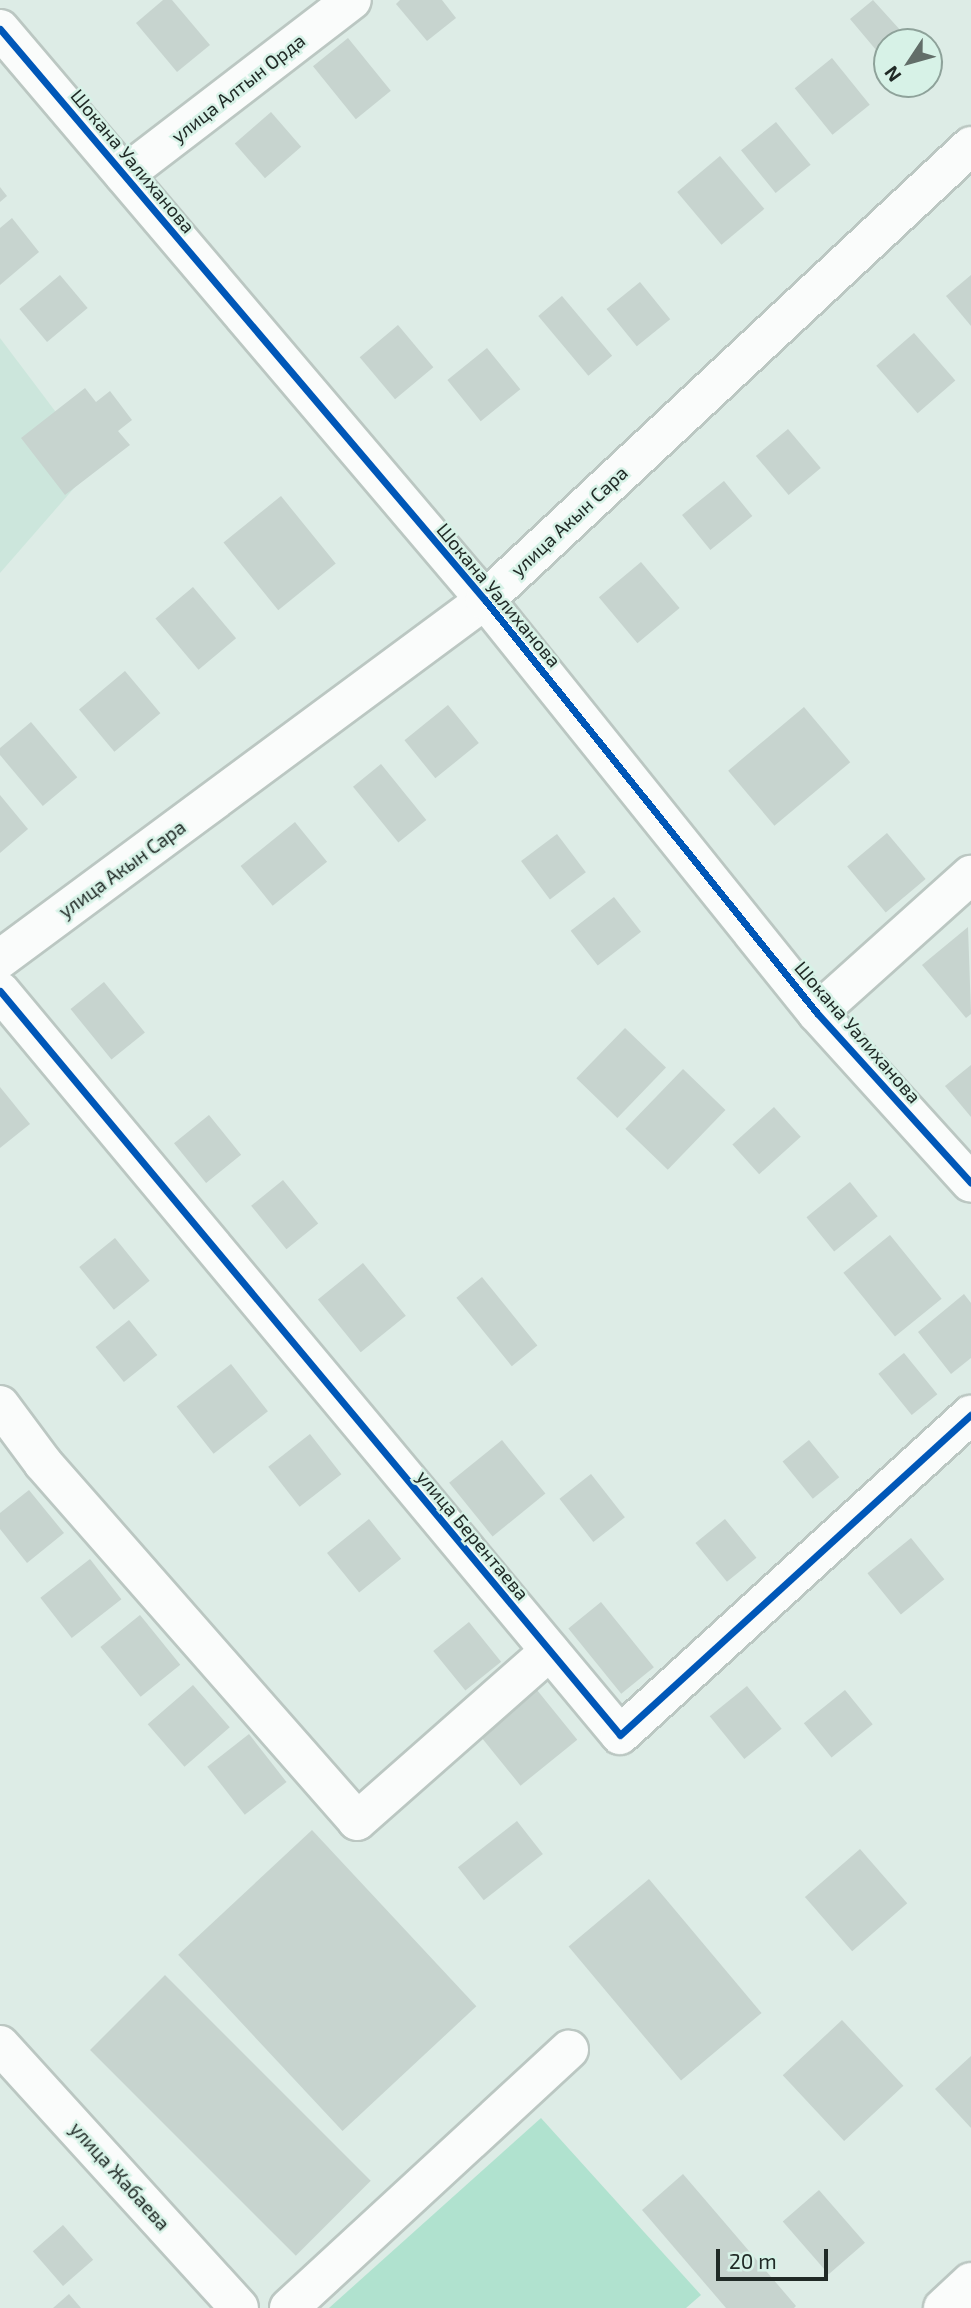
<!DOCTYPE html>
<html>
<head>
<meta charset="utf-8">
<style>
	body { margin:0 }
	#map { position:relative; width:971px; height:2308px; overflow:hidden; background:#ddece6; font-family:"Exo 2",sans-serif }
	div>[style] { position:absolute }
	.built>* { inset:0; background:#cce6dc }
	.green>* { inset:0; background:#b0e2cf }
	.building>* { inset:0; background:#c7d4cf; transform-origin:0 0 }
	.roads { filter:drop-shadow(2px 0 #bbc7c2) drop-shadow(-2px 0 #bbc7c2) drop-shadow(0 2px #bbc7c2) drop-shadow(0 -2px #bbc7c2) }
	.minor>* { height:38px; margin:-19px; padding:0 19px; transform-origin:19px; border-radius:19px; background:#fafcfb }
	.cycleway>* { height:7px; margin:-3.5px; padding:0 3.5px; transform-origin:3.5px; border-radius:3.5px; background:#0057b8 }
	span { translate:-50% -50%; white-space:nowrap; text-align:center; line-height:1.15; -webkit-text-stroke:5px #d7f2e7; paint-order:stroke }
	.street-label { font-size:19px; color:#202a26 }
	.north { position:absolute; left:873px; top:28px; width:70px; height:70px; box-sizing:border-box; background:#d7f2e7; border:2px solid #8ea29a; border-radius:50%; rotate:234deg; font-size:19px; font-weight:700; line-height:28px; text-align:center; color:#202a26 }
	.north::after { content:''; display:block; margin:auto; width:24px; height:32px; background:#626e69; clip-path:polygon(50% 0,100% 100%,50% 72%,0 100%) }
	.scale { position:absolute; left:716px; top:2249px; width:112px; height:32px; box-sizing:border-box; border:4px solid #202a26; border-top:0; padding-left:9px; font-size:21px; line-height:24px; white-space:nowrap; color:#202a26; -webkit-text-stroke:5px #d7f2e7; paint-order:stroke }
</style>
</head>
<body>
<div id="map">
	<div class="built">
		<div style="clip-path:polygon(0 338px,95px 464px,0 573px)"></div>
	</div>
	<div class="green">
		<div style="clip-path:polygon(541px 2118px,701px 2295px,686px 2308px,329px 2308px)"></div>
	</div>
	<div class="building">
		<div style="clip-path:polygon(163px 0,172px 0,210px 45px,177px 72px,136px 23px)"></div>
		<div style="clip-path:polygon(400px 0,442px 0,456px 18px,427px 41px,396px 4px)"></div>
		<div style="clip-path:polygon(873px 0,911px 42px,887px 42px,887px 63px,850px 19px)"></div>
		<div style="left:348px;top:38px;width:68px;height:45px;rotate:51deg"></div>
		<div style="left:832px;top:58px;width:60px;height:48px;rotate:51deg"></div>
		<div style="left:271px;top:112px;width:46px;height:48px;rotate:49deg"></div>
		<div style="left:776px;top:122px;width:55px;height:45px;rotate:51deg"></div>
		<div style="left:720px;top:156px;width:69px;height:56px;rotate:50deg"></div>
		<div style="clip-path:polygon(0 187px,7px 196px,0 202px)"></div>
		<div style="clip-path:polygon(12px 218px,39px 252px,0 285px,0 228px)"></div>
		<div style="left:60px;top:275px;width:43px;height:53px;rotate:50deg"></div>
		<div style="clip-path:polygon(971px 275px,971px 326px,946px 296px)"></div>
		<div style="left:640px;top:282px;width:48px;height:43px;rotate:51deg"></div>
		<div style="left:562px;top:296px;width:78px;height:31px;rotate:50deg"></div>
		<div style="left:398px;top:325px;width:55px;height:50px;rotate:50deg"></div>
		<div style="left:914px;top:333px;width:63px;height:50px;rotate:49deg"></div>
		<div style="left:487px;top:348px;width:53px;height:51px;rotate:51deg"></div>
		<div style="clip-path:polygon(85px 388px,96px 402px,110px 391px,132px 420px,118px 431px,130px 445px,65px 495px,21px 438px)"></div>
		<div style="left:788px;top:429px;width:51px;height:42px;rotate:50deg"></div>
		<div style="left:724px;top:481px;width:45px;height:54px;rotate:51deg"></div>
		<div style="left:281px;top:496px;width:87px;height:74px;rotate:51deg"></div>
		<div style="left:641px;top:562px;width:60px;height:55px;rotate:50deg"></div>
		<div style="left:193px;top:587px;width:67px;height:49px;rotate:50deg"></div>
		<div style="left:125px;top:671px;width:55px;height:60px;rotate:50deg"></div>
		<div style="left:448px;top:705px;width:49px;height:56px;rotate:51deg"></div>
		<div style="left:804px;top:707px;width:72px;height:99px;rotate:50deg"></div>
		<div style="left:31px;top:722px;width:72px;height:45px;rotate:50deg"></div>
		<div style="left:381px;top:764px;width:72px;height:36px;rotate:51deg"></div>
		<div style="clip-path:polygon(0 795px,28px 829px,0 853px)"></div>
		<div style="left:295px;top:822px;width:51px;height:70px;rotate:51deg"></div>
		<div style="left:887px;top:833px;width:60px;height:52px;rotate:50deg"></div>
		<div style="left:557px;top:834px;width:48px;height:45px;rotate:53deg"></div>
		<div style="left:614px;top:897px;width:44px;height:55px;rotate:52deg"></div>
		<div style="clip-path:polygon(968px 927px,971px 1014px,966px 1018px,922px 965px)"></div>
		<div style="left:104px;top:982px;width:65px;height:43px;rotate:51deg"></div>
		<div style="left:625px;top:1028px;width:57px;height:70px;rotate:44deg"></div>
		<div style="clip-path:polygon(971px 1065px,971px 1117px,945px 1086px)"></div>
		<div style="left:683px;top:1069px;width:59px;height:83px;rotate:44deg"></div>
		<div style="clip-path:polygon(0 1087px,30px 1124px,0 1148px)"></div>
		<div style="left:774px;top:1107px;width:40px;height:56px;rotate:48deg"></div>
		<div style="left:209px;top:1115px;width:51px;height:45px;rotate:51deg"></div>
		<div style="left:283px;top:1180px;width:56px;height:41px;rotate:51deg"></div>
		<div style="left:850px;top:1182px;width:44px;height:56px;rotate:51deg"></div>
		<div style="left:890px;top:1235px;width:82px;height:60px;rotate:51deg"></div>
		<div style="left:115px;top:1238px;width:55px;height:46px;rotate:51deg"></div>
		<div style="left:363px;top:1263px;width:68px;height:58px;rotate:51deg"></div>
		<div style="left:482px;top:1277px;width:88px;height:33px;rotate:51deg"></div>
		<div style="clip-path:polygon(964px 1294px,971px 1303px,971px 1358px,951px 1374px,918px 1332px)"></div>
		<div style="left:129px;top:1320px;width:45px;height:43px;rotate:51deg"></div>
		<div style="left:904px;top:1353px;width:53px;height:33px;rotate:51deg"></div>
		<div style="left:231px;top:1364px;width:60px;height:69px;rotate:52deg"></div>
		<div style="left:310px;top:1434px;width:51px;height:53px;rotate:52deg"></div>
		<div style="left:502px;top:1440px;width:69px;height:68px;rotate:51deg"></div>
		<div style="left:809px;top:1440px;width:48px;height:34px;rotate:51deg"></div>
		<div style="left:591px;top:1474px;width:55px;height:40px;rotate:52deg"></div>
		<div style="clip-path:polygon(29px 1490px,64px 1533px,27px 1563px,0 1529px,0 1513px)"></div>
		<div style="left:369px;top:1519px;width:51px;height:54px;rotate:51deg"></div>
		<div style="left:725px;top:1519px;width:50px;height:38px;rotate:51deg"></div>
		<div style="left:911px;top:1538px;width:53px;height:56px;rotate:51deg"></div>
		<div style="left:90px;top:1559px;width:51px;height:63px;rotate:52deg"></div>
		<div style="left:601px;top:1602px;width:84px;height:42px;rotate:51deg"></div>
		<div style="left:140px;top:1615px;width:64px;height:51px;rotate:51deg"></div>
		<div style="left:469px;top:1622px;width:51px;height:46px;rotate:51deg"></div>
		<div style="left:193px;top:1685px;width:56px;height:60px;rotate:49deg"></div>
		<div style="left:747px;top:1686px;width:55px;height:48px;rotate:51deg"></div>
		<div style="left:537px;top:1690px;width:64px;height:73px;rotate:51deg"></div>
		<div style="left:845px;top:1690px;width:44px;height:53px;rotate:51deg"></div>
		<div style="left:249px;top:1734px;width:61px;height:53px;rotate:52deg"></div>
		<div style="left:517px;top:1821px;width:42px;height:75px;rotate:52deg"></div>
		<div style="left:312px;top:1830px;width:241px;height:183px;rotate:47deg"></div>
		<div style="left:860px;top:1849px;width:72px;height:73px;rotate:49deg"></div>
		<div style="left:649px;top:1879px;width:175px;height:105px;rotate:50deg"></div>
		<div style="left:165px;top:1975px;width:291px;height:106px;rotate:45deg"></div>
		<div style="left:842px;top:2020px;width:90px;height:81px;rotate:47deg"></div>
		<div style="clip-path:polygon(971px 2056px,971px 2128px,935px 2089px)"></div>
		<div style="clip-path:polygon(683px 2174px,796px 2306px,794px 2308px,726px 2308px,642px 2210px)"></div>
		<div style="left:819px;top:2190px;width:70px;height:48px;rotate:49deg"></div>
		<div style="left:63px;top:2225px;width:46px;height:40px;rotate:49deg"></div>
		<div style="clip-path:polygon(69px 2294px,81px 2308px,53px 2308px)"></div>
	</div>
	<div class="roads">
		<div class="minor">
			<div style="left:0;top:29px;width:749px;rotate:49.66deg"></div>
			<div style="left:485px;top:600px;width:530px;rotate:51.21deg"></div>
			<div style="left:817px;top:1013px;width:229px;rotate:47.8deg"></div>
			<div style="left:124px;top:175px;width:287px;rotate:-37.5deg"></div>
			<div style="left:0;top:959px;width:603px;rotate:-36.51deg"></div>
			<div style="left:485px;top:600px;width:665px;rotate:-43.05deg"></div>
			<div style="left:0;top:991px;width:968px;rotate:50.19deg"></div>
			<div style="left:620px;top:1735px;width:475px;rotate:-42.4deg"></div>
			<div style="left:817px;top:1013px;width:207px;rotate:-41.9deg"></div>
			<div style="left:0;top:1405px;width:72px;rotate:53.4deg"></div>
			<div style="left:43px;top:1463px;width:476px;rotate:48.7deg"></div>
			<div style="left:357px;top:1821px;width:257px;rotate:-41.4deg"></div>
			<div style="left:0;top:2045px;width:355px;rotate:47.7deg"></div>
			<div style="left:289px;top:2308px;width:381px;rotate:-42.7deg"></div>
			<div style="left:943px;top:2308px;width:38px;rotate:-43deg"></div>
		</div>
	</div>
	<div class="cycleway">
		<div style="left:0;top:29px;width:749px;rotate:49.66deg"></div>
		<div style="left:485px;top:600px;width:530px;rotate:51.21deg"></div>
		<div style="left:817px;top:1013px;width:229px;rotate:47.8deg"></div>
		<div style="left:0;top:991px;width:968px;rotate:50.19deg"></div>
		<div style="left:620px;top:1735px;width:475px;rotate:-42.4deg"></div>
	</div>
	<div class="street-label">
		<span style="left:238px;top:88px;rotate:-38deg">улица Алтын Орда</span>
		<span style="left:133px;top:161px;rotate:50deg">Шокана Уалиханова</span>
		<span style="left:569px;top:521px;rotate:-43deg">улица Акын Сара</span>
		<span style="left:499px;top:595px;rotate:50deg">Шокана Уалиханова</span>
		<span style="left:122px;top:869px;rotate:-36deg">улица Акын Сара</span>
		<span style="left:858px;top:1032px;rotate:49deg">Шокана Уалиханова</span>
		<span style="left:473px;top:1535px;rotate:50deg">улица Берентаева</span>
		<span style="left:120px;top:2176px;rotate:48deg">улица Жабаева</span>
	</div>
	<div class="north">N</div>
	<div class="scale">20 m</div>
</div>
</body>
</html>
